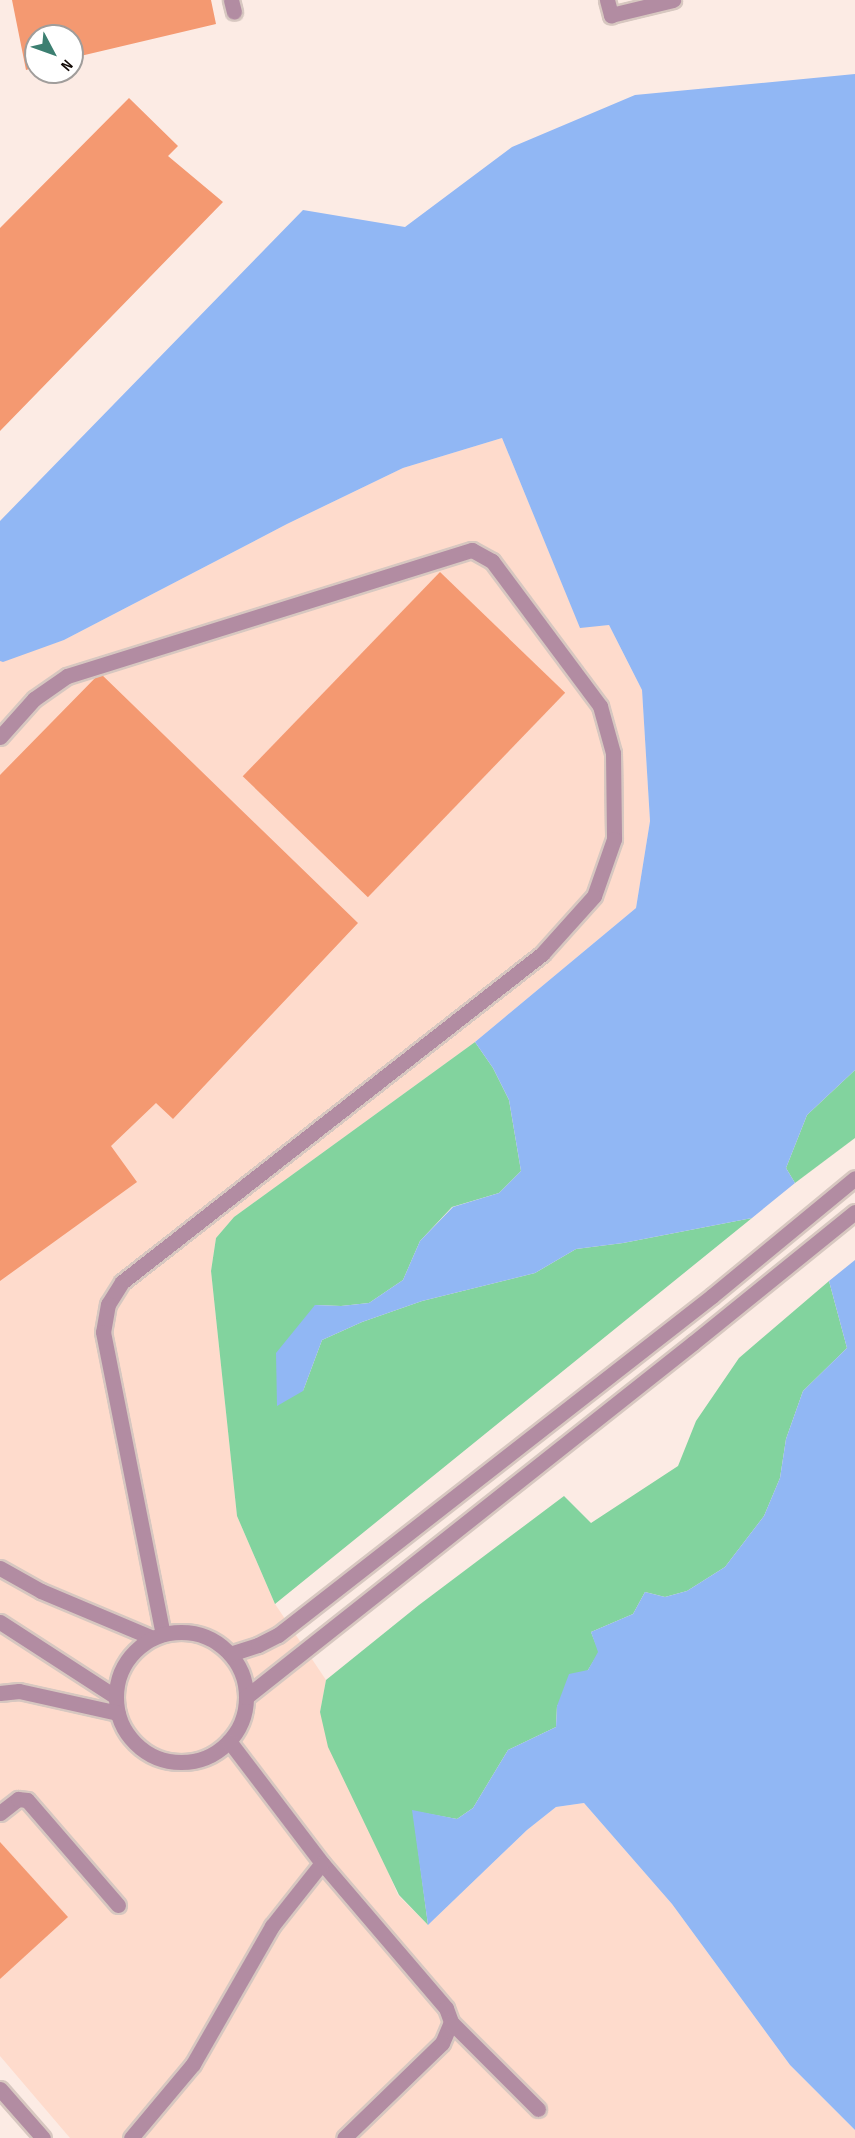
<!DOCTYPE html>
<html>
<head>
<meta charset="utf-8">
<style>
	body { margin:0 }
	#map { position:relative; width:855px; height:2138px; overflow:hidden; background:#fcebe4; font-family:"Sofia Sans Condensed",sans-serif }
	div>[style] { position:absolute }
	.built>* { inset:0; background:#fedbcc }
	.green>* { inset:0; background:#82d39e }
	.water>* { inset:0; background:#91b7f4 }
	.building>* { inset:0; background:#f49971; transform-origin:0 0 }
	.roads { filter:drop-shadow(2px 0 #d7c7c0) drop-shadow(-2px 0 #d7c7c0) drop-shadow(0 2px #d7c7c0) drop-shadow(0 -2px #d7c7c0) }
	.minor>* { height:15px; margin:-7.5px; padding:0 7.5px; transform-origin:7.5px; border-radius:7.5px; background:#b28ca2 }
	.minor>.ring { margin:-7.5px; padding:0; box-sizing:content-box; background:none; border:15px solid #b28ca2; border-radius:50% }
	span { translate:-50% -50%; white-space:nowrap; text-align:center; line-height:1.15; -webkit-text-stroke:4.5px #fff; paint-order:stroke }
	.north { position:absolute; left:24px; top:24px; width:60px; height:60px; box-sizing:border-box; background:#fff; border:2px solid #a09d9b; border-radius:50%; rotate:131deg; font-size:16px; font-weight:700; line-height:24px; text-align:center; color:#120a06 }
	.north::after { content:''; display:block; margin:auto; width:21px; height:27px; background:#3c7f71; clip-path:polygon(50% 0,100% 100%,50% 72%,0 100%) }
</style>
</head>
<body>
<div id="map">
	<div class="built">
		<div style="clip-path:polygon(502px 438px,580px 627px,609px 625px,642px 690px,650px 821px,636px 908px,475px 1042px,234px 1217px,216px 1238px,211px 1271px,237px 1516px,275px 1604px,326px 1680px,320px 1712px,398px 1895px,428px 1925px,527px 1830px,556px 1807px,584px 1803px,672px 1904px,790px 2065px,855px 2130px,855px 2138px,70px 2138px,0 2056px,0 661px,64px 640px,287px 524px,403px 468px)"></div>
	</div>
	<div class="green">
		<div style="clip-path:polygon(475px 1042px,493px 1068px,509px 1100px,521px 1171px,499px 1193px,452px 1207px,420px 1241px,403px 1280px,369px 1303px,341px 1306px,315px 1305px,303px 1391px,322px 1340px,362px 1322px,422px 1301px,535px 1273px,576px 1249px,623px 1243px,752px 1218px,275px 1604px,237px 1516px,211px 1271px,216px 1238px,234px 1217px)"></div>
		<div style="clip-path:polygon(855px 1070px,855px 1138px,795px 1183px,786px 1168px,807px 1115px)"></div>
		<div style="clip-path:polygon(829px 1281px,847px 1348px,803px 1391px,786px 1439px,780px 1478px,764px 1516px,725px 1567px,687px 1591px,665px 1597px,645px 1592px,633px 1614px,591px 1632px,599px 1652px,588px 1670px,557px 1706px,556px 1727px,508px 1750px,473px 1808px,457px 1819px,413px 1811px,428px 1925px,399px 1895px,328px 1747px,320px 1712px,326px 1680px,419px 1605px,564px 1496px,591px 1523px,678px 1466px,696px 1421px,739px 1358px)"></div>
	</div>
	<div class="water">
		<div style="clip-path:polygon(855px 74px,855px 1070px,807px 1115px,786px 1168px,795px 1183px,752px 1218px,623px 1243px,576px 1249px,535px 1273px,422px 1301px,362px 1322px,322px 1340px,303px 1391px,277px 1406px,276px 1353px,315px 1305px,341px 1306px,369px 1303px,403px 1280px,420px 1241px,453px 1207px,499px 1193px,521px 1171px,509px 1100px,493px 1068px,475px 1042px,636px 908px,650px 821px,642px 690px,609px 625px,580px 628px,502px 438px,403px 468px,287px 524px,64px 640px,3px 662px,0 661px,0 521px,303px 210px,405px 227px,512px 147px,635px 95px)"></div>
		<div style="clip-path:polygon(855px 1260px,855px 2130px,790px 2065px,672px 1904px,584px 1803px,556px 1807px,527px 1830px,428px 1925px,412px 1810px,457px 1819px,473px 1808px,508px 1750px,556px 1727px,557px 1706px,569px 1674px,588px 1670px,598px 1652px,591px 1632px,633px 1614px,645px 1592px,665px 1597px,687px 1591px,725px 1567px,764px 1516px,780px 1478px,786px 1439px,803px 1391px,847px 1348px,829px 1281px)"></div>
	</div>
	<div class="building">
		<div style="clip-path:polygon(12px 0,211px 0,216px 24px,72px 58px,72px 36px,36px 36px,36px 67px,26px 70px)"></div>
		<div style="clip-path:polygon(129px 98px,178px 146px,168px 156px,223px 202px,0 431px,0 228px)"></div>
		<div style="left:440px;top:572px;width:174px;height:284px;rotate:44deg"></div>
		<div style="clip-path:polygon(100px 673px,358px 923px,173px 1119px,156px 1103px,111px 1146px,137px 1182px,0 1281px,0 775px)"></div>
		<div style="clip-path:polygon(0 1842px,68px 1917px,0 1979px)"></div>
	</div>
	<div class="roads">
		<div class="minor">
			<div style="left:231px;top:0;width:12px;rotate:76deg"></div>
			<div style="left:607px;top:0;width:16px;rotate:75deg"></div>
			<div style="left:611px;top:15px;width:64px;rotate:-13.6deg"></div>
			<div style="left:0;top:737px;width:51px;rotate:-48.2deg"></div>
			<div style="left:34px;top:699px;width:40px;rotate:-34.9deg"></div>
			<div style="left:67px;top:676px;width:424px;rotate:-17.3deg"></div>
			<div style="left:472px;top:550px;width:23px;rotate:29deg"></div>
			<div style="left:492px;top:561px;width:181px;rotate:53.3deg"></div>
			<div style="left:600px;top:706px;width:49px;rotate:74.5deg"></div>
			<div style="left:613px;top:753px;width:86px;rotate:89.3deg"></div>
			<div style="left:614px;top:839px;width:60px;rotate:109.3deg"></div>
			<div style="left:594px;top:896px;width:78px;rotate:131.9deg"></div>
			<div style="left:542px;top:954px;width:533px;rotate:142.01deg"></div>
			<div style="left:122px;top:1282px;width:26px;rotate:122deg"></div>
			<div style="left:108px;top:1304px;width:28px;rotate:100deg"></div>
			<div style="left:103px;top:1332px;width:308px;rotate:78.8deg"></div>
			<div style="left:0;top:1568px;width:47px;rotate:29.3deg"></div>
			<div style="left:41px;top:1591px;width:121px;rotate:22.8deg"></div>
			<div style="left:0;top:1622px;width:138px;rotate:32.9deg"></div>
			<div class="ring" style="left:116px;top:1632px;width:115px;height:115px"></div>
			<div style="left:230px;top:1654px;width:29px;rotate:-18deg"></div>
			<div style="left:258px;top:1645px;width:22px;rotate:-27deg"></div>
			<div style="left:278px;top:1635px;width:551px;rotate:-37.99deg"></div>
			<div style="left:712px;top:1296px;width:185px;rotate:-39.5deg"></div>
			<div style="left:0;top:1693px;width:19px;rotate:-6deg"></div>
			<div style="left:19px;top:1691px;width:101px;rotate:12.5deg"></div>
			<div style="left:246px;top:1697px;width:570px;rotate:-38.38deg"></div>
			<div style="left:693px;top:1343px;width:208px;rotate:-39deg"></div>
			<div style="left:229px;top:1741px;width:153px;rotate:52.7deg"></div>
			<div style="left:322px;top:1863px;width:191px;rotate:49.5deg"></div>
			<div style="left:446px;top:2008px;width:15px;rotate:70deg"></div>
			<div style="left:451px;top:2022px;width:23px;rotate:113deg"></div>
			<div style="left:442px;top:2043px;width:136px;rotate:135.9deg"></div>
			<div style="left:0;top:1813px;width:23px;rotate:-38deg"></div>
			<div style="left:18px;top:1799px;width:9px;rotate:6deg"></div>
			<div style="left:27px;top:1800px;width:139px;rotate:49.1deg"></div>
			<div style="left:451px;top:2022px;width:123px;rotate:45deg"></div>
			<div style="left:0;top:2089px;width:65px;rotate:48.7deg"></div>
			<div style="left:131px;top:2138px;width:97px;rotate:-50deg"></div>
			<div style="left:193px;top:2064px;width:159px;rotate:-60.2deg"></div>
			<div style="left:272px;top:1926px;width:80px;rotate:-51.6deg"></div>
		</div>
	</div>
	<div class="north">N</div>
</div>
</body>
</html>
